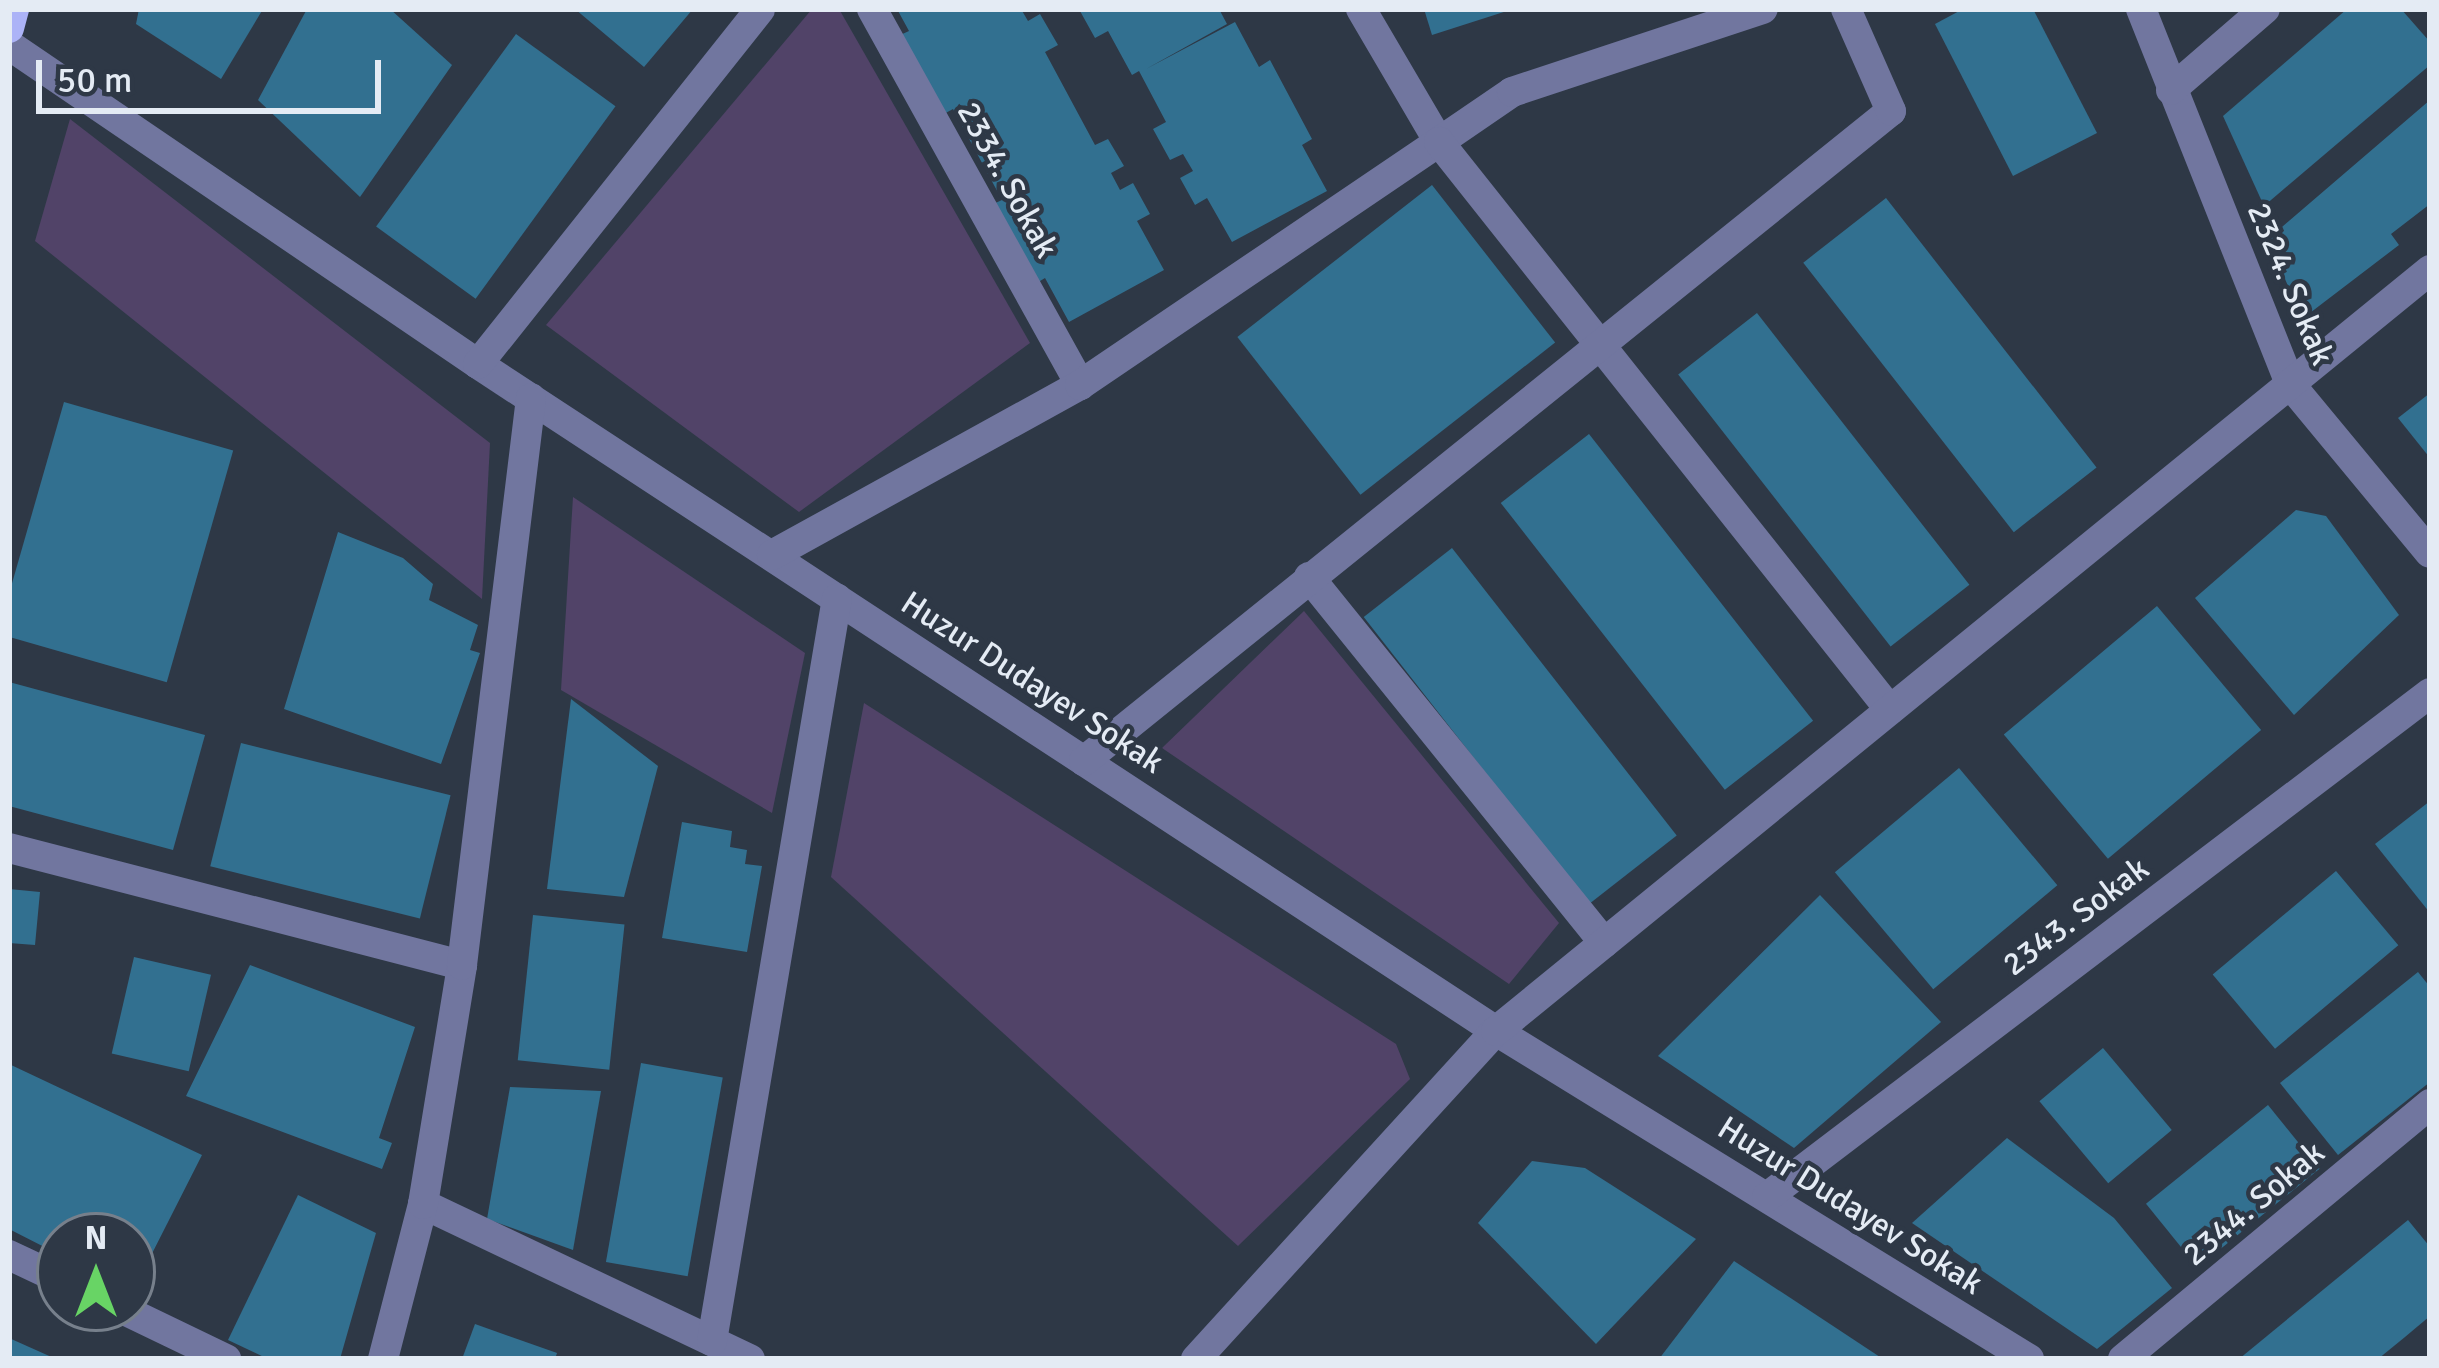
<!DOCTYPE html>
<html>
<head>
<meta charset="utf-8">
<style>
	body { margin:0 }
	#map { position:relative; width:2439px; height:1368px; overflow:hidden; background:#2e3846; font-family:Signika,sans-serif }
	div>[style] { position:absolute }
	.green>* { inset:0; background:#514368 }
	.building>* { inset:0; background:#327090; transform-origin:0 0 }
	.minor>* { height:30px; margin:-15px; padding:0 15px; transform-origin:15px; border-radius:15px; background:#71769f }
	.major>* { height:30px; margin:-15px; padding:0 15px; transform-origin:15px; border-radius:15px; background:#acb3f7 }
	span { translate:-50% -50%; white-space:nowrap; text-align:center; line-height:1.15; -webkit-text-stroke:9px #2e3846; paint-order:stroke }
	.street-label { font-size:33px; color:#e4ebf4 }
	.frame { position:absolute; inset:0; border:12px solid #e4ebf4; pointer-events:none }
	.north { position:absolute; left:36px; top:1212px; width:120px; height:120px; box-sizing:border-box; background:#2e3846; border:3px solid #77808c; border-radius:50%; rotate:0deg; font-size:33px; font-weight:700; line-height:48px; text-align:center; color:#e4ebf4 }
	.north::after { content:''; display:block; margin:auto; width:42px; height:54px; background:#68d465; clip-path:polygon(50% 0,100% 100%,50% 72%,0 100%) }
	.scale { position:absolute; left:36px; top:60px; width:345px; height:54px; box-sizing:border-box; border:6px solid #e4ebf4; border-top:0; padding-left:15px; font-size:36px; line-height:42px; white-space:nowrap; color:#e4ebf4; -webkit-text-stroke:9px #2e3846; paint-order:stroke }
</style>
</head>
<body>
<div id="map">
	<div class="green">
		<div style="clip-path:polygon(812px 9px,839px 9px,1030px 343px,799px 512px,546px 325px)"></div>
		<div style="clip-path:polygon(70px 119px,490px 443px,482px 599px,35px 241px)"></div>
		<div style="clip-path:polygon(573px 497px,805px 653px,772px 813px,561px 690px)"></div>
		<div style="clip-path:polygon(1304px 611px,1559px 923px,1509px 984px,1162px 748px)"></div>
		<div style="clip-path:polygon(864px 703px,1396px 1044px,1410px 1079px,1238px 1246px,831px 877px)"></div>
	</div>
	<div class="building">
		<div style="clip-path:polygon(139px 9px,263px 9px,221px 79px,136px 24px)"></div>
		<div style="clip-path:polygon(307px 9px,390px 9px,452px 65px,360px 197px,258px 100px)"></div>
		<div style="clip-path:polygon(575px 9px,693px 9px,644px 67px)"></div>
		<div style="clip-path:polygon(897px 9px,1021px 9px,1028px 21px,1040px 14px,1058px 45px,1045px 52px,1095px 145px,1108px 139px,1124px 166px,1111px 173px,1120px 190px,1133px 183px,1150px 214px,1137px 221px,1164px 270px,1069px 322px,1045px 278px,1035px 284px,991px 205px,1002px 200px,953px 109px,942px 115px,898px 36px,909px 31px)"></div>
		<div style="clip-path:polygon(1219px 9px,1227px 24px,1146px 69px,1235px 22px,1259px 67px,1270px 60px,1312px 139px,1302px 145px,1327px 191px,1232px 242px,1207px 198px,1195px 205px,1180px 178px,1193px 171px,1183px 154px,1170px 160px,1153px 129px,1166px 122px,1139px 71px,1132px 75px,1108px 31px,1095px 38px,1080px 11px)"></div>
		<div style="clip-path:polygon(1424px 9px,1510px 9px,1510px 10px,1432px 35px)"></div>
		<div style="clip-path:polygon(1963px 9px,2033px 9px,2097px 133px,2013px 176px,1935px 24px)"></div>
		<div style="clip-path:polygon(2347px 9px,2401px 9px,2430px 42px,2430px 65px,2264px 206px,2223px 116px)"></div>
		<div style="left:516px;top:34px;width:123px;height:238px;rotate:36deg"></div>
		<div style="clip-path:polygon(2430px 100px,2430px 204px,2391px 234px,2399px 245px,2302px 319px,2268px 239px)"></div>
		<div style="left:1432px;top:185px;width:200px;height:247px;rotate:52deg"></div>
		<div style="left:1886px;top:198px;width:342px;height:105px;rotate:52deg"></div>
		<div style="left:1757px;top:313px;width:345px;height:100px;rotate:52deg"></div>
		<div style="clip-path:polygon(2430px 393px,2430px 458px,2398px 418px)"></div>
		<div style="left:64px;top:402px;width:176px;height:241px;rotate:16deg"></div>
		<div style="left:1589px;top:434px;width:364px;height:112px;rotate:52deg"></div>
		<div style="clip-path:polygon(2296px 510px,2326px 516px,2399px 615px,2294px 715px,2195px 598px)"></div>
		<div style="clip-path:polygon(338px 532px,403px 558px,433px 584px,429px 600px,478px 625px,470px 650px,480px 653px,441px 764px,284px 709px)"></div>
		<div style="left:1452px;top:548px;width:365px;height:112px;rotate:52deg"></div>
		<div style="left:2157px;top:606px;width:162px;height:200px;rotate:50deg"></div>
		<div style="clip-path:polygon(9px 682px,205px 735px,173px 850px,9px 806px)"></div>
		<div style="clip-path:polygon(571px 699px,658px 766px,624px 897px,547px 889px)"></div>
		<div style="left:241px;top:743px;width:216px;height:127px;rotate:14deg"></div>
		<div style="left:1959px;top:768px;width:153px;height:162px;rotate:50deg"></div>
		<div style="clip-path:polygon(2430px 801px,2430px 913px,2375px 844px)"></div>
		<div style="clip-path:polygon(682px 822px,732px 831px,730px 847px,747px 850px,745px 864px,762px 866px,747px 952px,662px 938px)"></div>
		<div style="left:2336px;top:871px;width:97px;height:161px;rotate:50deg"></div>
		<div style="clip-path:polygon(9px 889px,40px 892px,35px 945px,9px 943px)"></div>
		<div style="clip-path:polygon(1820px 895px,1941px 1022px,1794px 1148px,1658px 1056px)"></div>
		<div style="left:533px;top:915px;width:92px;height:146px;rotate:6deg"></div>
		<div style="left:134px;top:957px;width:79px;height:99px;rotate:13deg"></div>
		<div style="clip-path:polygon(250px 965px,415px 1027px,379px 1138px,392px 1143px,382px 1169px,186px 1096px)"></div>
		<div style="clip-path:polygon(2418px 972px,2430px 987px,2430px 1082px,2338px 1155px,2280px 1083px)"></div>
		<div style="left:2103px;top:1048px;width:107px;height:83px;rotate:50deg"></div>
		<div style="left:641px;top:1063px;width:83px;height:202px;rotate:10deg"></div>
		<div style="clip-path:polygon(9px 1064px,202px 1155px,132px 1293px,132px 1236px,60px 1236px,60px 1255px,9px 1229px)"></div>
		<div style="clip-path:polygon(510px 1087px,601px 1091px,573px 1250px,487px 1219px)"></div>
		<div style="left:2268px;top:1105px;width:82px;height:157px;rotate:51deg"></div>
		<div style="clip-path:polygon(2007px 1138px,2114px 1218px,2172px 1288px,2097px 1349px,1912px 1223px)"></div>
		<div style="clip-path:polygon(1532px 1161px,1585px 1168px,1696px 1239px,1596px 1344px,1478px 1223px)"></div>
		<div style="clip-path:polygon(298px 1195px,376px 1233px,340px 1359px,268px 1359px,228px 1340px)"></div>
		<div style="clip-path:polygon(2408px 1220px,2430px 1247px,2430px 1316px,2405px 1337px,2378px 1359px,2239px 1359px)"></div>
		<div style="clip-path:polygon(1734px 1261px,1827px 1322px,1883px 1359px,1659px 1359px)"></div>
		<div style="clip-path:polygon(475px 1324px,557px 1353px,555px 1359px,462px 1359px)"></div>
		<div style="clip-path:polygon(9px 1338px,56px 1359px,9px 1359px)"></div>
	</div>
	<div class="minor">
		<div style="left:872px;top:9px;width:430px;rotate:61deg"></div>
		<div style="left:1361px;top:9px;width:154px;rotate:59.6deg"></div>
		<div style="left:1439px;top:142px;width:88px;rotate:-34.4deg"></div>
		<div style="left:1512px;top:92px;width:264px;rotate:-18.3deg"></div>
		<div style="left:2141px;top:9px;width:404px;rotate:68.3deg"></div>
		<div style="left:2290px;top:384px;width:219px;rotate:50.4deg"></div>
		<div style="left:9px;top:45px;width:567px;rotate:34.22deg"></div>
		<div style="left:478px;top:364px;width:1217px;rotate:33.23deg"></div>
		<div style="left:1496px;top:1031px;width:626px;rotate:31.61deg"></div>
		<div style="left:2171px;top:90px;width:124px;rotate:-40.8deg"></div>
		<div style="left:478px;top:364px;width:453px;rotate:-51.5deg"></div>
		<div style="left:772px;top:555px;width:352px;rotate:-28.9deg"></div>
		<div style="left:1080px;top:385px;width:434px;rotate:-34.1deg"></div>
		<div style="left:1439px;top:142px;width:725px;rotate:51.55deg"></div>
		<div style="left:1309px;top:577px;width:470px;rotate:51.1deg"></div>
		<div style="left:1084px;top:761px;width:1036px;rotate:-38.85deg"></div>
		<div style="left:1891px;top:111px;width:111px;rotate:-113.8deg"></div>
		<div style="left:9px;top:848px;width:468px;rotate:14.5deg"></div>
		<div style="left:1767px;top:1197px;width:833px;rotate:-37.24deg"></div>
		<div style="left:423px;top:1204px;width:362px;rotate:25.4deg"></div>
		<div style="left:9px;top:1255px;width:56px;rotate:25.2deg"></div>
		<div style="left:120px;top:1308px;width:118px;rotate:25.7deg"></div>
		<div style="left:712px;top:1341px;width:753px;rotate:-80.45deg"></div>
		<div style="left:383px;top:1359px;width:160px;rotate:-75.5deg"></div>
		<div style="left:423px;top:1204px;width:242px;rotate:-80.7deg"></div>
		<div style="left:462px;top:965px;width:571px;rotate:-83.06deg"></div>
		<div style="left:1196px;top:1359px;width:445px;rotate:-47.6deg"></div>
		<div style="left:1496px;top:1031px;width:1205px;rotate:-39.17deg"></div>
		<div style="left:2123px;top:1359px;width:399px;rotate:-39.7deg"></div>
	</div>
	<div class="major">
		<div style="left:9px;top:28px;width:20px;rotate:-75deg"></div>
	</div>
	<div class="street-label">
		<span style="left:1007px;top:180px;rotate:61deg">2334. Sokak</span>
		<span style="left:2290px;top:284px;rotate:67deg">2324. Sokak</span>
		<span style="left:1032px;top:683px;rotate:33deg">Huzur Dudayev Sokak</span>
		<span style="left:2076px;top:917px;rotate:-37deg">2343. Sokak</span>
		<span style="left:2254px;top:1204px;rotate:-40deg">2344. Sokak</span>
		<span style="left:1850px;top:1206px;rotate:32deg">Huzur Dudayev Sokak</span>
	</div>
	<div class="frame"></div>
	<div class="north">N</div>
	<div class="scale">50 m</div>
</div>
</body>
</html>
